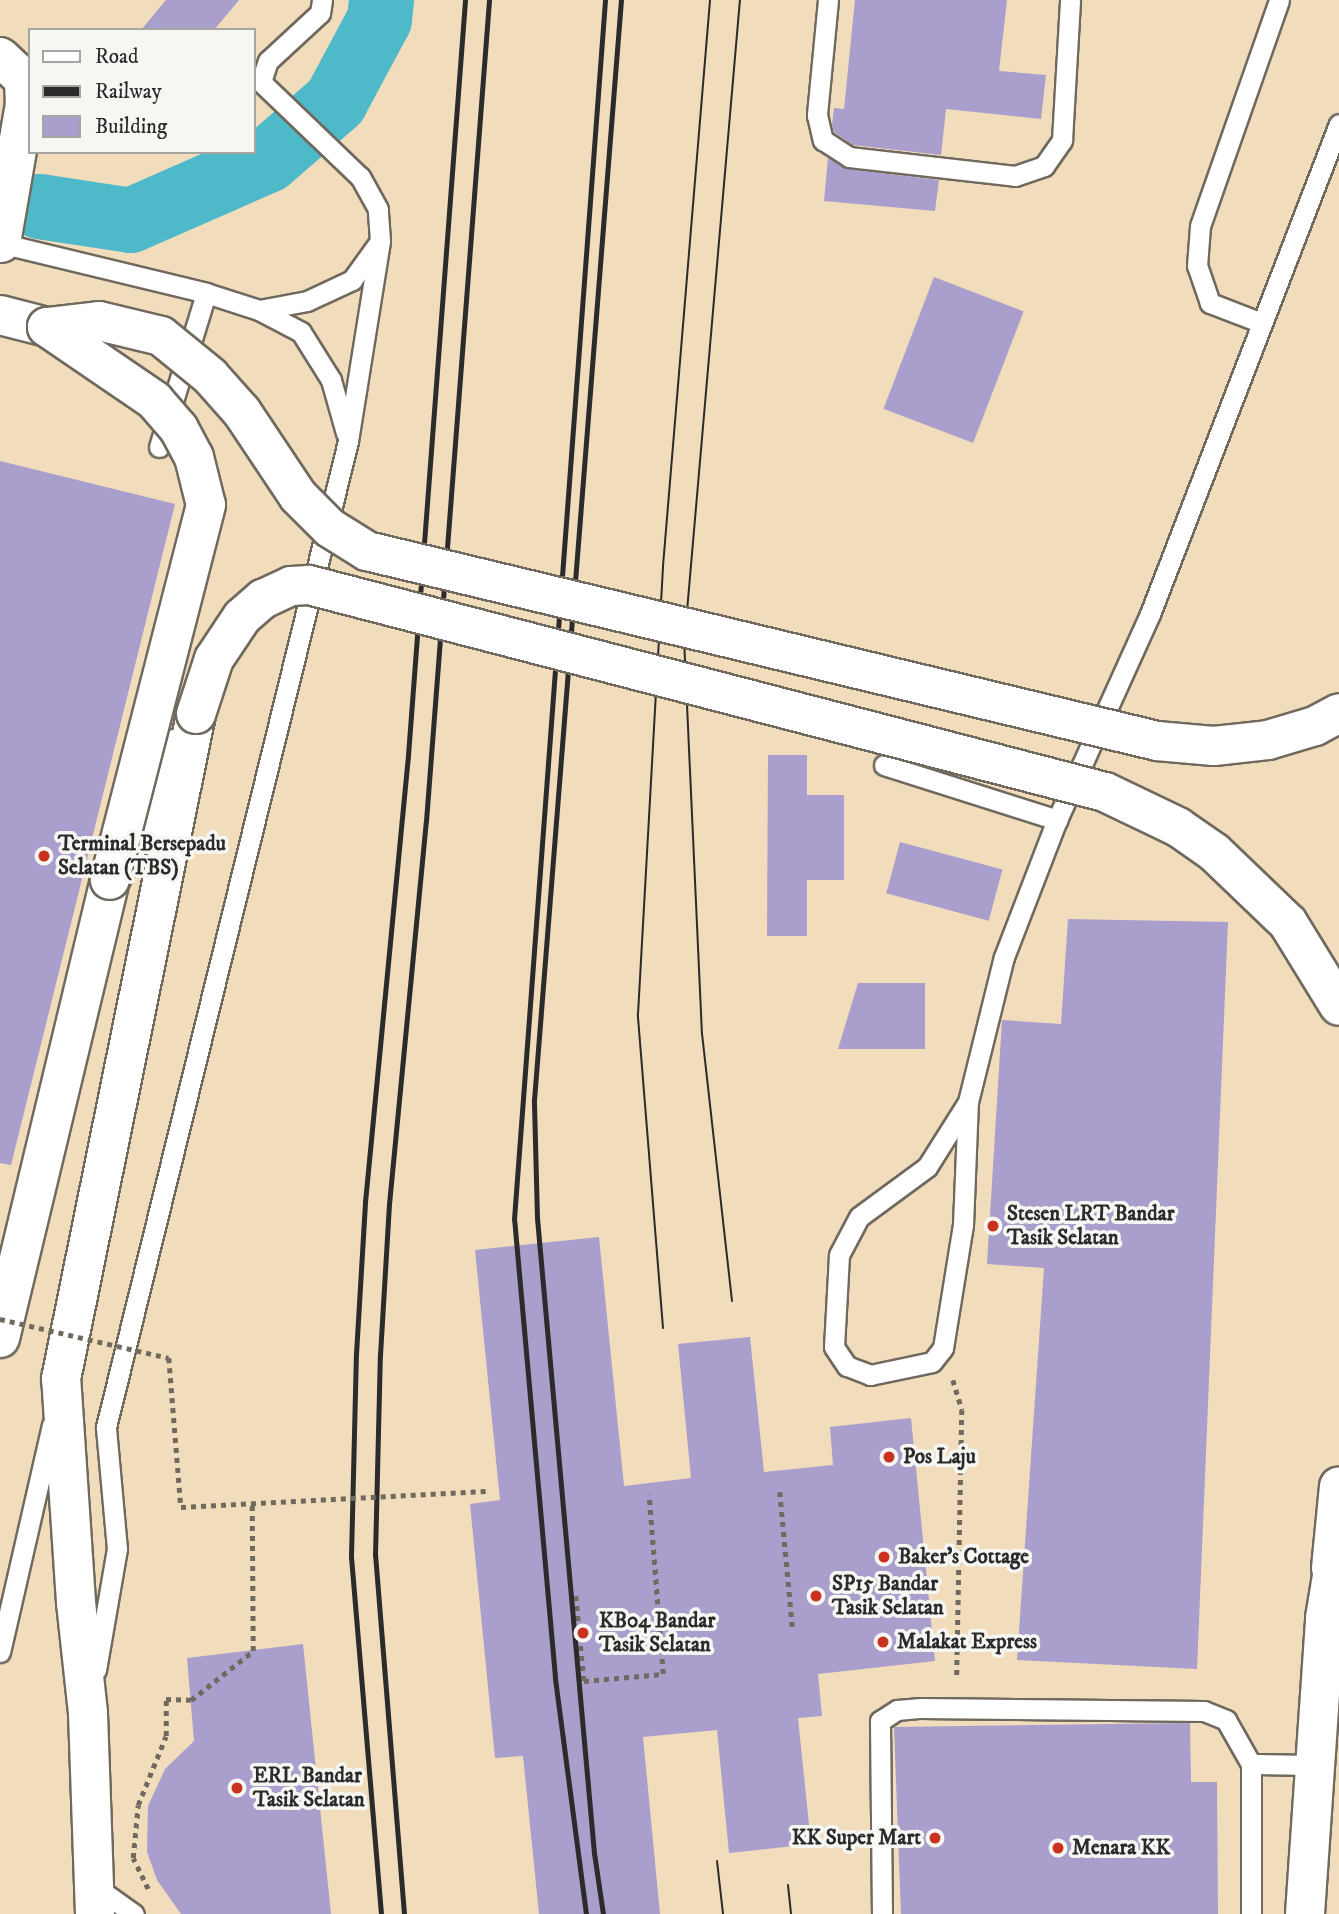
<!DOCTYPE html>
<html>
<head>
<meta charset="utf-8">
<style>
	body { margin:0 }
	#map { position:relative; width:1339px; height:1914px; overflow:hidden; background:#f1dcbc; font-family:"IM FELL DW Pica",serif }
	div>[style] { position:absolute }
	.river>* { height:65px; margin:-32.5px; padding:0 32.5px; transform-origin:32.5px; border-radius:32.5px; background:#4db9c9 }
	.building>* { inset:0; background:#a99ecc; transform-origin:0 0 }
	.path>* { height:4.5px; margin-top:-2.25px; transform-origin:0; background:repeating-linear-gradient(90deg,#70695e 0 5px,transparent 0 10px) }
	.roads { filter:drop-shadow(2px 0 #70695e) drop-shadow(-2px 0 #70695e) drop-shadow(0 2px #70695e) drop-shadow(0 -2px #70695e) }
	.service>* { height:19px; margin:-9.5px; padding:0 9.5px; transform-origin:9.5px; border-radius:9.5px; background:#fff }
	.minor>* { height:38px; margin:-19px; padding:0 19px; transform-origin:19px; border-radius:19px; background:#fff }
	.tertiary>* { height:38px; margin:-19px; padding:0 19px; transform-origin:19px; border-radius:19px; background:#fff }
	.trunk>* { height:38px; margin:-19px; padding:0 19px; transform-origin:19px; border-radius:19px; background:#fff }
	.tram>* { height:2px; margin:-1px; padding:0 1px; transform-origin:1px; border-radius:1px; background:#2b2b2b }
	.rail>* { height:5px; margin:-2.5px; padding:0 2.5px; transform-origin:2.5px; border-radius:2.5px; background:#2b2b2b }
	.path-bridge>* { height:4.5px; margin-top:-2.25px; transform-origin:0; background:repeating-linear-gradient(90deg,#70695e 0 5px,transparent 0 10px) }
	.bridges { filter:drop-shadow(2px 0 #70695e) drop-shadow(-2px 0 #70695e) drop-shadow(0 2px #70695e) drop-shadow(0 -2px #70695e) }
	.minor-bridge>* { height:38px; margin:-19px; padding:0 19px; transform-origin:19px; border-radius:19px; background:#fff }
	.dots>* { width:19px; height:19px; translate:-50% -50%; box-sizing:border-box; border:4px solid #f6f6f2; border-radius:50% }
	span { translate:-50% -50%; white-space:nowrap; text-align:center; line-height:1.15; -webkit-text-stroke:7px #f6f6f2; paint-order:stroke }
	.poi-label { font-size:21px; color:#2b2b2b; font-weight:700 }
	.left { translate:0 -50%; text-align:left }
	.right { translate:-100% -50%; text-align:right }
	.legend { position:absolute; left:28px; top:28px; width:228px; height:126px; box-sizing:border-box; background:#f6f6f2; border:2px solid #a5a5a2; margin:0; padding:9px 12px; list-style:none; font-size:21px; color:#2b2b2b }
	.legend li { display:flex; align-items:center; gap:14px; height:35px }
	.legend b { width:35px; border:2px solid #a5a5a2 }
</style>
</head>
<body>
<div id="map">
	<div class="river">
		<div style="left:39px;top:206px;width:92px;rotate:8.7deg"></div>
		<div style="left:130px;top:220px;width:150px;rotate:-23.7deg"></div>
		<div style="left:267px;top:160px;width:90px;rotate:-40.9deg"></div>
		<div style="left:335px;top:101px;width:93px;rotate:-61.8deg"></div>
		<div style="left:379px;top:19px;width:19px;rotate:-84deg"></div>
	</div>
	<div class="building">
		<div style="clip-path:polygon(166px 0,239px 0,214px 30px,141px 30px)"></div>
		<div style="clip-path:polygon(855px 0,1007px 0,999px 71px,1046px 75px,1041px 119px,946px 109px,941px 155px,853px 145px,834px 132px,832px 125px,834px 108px,844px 109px)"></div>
		<div style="clip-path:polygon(828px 158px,848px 169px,939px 180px,935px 211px,824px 201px)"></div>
		<div style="left:934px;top:277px;width:96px;height:141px;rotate:21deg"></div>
		<div style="clip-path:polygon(0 461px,175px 504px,11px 1165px,0 1163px)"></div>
		<div style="clip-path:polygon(768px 755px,807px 755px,807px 795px,844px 795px,844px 880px,807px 880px,807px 936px,767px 936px)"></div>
		<div style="left:900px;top:842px;width:106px;height:53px;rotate:15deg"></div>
		<div style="clip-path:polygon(1068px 919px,1228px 922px,1197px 1669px,1017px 1660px,1044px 1268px,987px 1264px,1002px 1020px,1061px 1024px)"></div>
		<div style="clip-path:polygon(858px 983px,925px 983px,925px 1049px,838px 1049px)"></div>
		<div style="clip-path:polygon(599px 1237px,624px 1486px,691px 1478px,678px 1344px,750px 1337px,764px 1472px,833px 1465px,830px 1427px,911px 1418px,935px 1661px,818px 1674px,822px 1716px,798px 1718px,811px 1844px,729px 1853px,717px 1730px,643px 1737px,660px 1914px,539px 1914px,523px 1756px,495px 1758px,470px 1504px,500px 1500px,475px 1250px)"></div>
		<div style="clip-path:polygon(303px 1644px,331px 1914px,181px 1914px,157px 1880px,147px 1852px,148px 1806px,165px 1769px,194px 1741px,187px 1658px)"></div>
		<div style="clip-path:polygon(1190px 1723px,1191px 1782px,1217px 1782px,1218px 1914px,901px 1914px,894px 1727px)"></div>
	</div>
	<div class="path">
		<div style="left:953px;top:1380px;width:31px;rotate:73deg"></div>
		<div style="left:962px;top:1410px;width:269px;rotate:91.1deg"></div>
		<div style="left:780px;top:1492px;width:140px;rotate:84.7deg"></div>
		<div style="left:576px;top:1596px;width:85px;rotate:84.6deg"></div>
		<div style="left:584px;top:1681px;width:79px;rotate:-5.1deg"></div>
		<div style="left:663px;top:1674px;width:180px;rotate:-94.5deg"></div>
		<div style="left:148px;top:1889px;width:34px;rotate:-116deg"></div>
		<div style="left:133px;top:1858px;width:53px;rotate:-84.6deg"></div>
		<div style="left:138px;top:1805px;width:74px;rotate:-67.9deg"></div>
		<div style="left:166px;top:1736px;width:37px;rotate:-90deg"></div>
		<div style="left:166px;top:1699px;width:25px;rotate:2deg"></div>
		<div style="left:191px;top:1700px;width:79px;rotate:-38.3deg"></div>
		<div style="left:253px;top:1651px;width:147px;rotate:-90.4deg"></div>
	</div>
	<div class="roads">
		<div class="service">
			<div style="left:828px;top:0;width:116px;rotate:95.5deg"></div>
			<div style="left:817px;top:115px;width:26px;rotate:77deg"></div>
			<div style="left:823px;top:140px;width:31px;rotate:33deg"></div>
			<div style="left:849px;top:157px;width:167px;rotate:6.5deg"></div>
			<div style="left:1015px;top:176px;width:31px;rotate:-19deg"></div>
			<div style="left:1044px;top:166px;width:32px;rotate:-55deg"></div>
			<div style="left:1062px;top:140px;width:140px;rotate:-86.7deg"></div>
			<div style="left:0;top:243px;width:212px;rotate:13.6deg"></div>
			<div style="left:206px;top:293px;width:56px;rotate:17.8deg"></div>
			<div style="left:259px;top:310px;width:47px;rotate:27.6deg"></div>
			<div style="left:301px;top:332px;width:57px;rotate:58deg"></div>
			<div style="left:331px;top:380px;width:55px;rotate:74.2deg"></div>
			<div style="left:259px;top:310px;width:49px;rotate:-10.6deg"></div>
			<div style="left:307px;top:301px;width:50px;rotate:-25deg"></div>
			<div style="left:352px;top:280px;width:44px;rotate:-54.2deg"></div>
			<div style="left:1262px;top:323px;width:56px;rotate:-159deg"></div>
			<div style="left:1210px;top:303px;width:39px;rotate:-109deg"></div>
			<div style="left:1197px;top:266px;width:40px;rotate:-85.7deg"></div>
			<div style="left:1200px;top:226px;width:239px;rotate:-70.7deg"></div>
			<div style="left:159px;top:447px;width:161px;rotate:-73deg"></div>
			<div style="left:884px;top:765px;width:182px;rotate:17.6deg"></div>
			<div style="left:968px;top:1102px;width:77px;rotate:122.2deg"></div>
			<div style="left:927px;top:1167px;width:84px;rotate:143.7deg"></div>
			<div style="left:859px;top:1217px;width:43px;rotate:117.8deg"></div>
			<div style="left:839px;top:1255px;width:92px;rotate:93.1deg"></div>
			<div style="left:834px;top:1347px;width:23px;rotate:56deg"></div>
			<div style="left:847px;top:1366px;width:25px;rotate:21deg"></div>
			<div style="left:870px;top:1375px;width:63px;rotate:-11.8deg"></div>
			<div style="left:932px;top:1362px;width:18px;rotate:-52deg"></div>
			<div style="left:943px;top:1348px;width:125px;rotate:-80.8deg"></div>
			<div style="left:963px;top:1225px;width:123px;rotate:-87.7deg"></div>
			<div style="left:968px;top:1102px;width:149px;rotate:-76.1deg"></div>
			<div style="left:1004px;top:957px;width:147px;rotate:-68.9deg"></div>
			<div style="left:1057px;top:820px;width:226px;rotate:-65.7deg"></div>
			<div style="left:1150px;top:614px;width:525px;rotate:-68.91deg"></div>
			<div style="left:0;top:1652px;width:233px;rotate:-77.1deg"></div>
			<div style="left:96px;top:1670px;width:123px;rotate:-80.2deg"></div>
			<div style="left:117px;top:1549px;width:122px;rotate:-95.2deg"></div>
			<div style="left:106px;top:1427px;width:1015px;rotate:-76.21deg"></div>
			<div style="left:348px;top:441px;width:203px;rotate:-80.9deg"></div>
			<div style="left:380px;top:241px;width:32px;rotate:-94deg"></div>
			<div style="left:378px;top:209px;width:37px;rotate:-119deg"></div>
			<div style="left:360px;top:177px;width:137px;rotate:-136.2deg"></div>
			<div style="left:261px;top:82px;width:22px;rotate:-72deg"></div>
			<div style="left:268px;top:61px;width:71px;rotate:-42.7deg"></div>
			<div style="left:320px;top:13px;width:13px;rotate:-81deg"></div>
			<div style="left:1251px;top:1764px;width:64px;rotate:0.9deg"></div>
			<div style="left:93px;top:1885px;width:50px;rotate:35.3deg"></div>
			<div style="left:882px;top:1914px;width:193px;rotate:-90.6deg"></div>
			<div style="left:880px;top:1721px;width:20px;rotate:-33deg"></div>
			<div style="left:897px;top:1710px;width:24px;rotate:-5deg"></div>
			<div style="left:921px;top:1708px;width:283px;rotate:0.6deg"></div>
			<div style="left:1204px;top:1711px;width:24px;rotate:22deg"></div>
			<div style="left:1226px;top:1720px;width:51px;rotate:60.4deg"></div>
			<div style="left:1251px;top:1764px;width:150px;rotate:90deg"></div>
		</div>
		<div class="minor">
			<div style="left:0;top:315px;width:49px;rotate:14.3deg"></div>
			<div style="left:0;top:1338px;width:471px;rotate:-76.5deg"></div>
			<div style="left:110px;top:880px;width:147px;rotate:-63.3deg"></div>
			<div style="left:1331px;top:1568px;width:82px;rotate:-84.4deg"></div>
			<div style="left:95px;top:1914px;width:201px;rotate:-92deg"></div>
			<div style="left:88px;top:1713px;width:112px;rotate:-96.2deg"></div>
			<div style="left:76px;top:1602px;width:224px;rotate:-93.8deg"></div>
			<div style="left:61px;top:1379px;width:679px;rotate:-78.52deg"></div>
		</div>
		<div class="tertiary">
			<div style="left:0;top:57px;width:33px;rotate:43deg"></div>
			<div style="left:24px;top:79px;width:25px;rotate:88deg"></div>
			<div style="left:25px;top:104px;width:141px;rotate:99.8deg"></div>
		</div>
		<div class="trunk">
			<div style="left:1305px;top:1914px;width:297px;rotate:-86.1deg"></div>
			<div style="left:1325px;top:1618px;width:86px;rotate:-80.6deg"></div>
		</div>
	</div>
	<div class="tram">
		<div style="left:732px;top:1301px;width:268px;rotate:-96.4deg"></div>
		<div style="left:702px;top:1035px;width:389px;rotate:-92.6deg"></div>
		<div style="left:684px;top:646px;width:648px;rotate:-85.05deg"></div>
		<div style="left:663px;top:1328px;width:315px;rotate:-94.6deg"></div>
		<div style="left:638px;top:1014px;width:449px;rotate:-86.8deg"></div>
		<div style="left:663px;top:566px;width:568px;rotate:-85.25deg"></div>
		<div style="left:717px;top:1861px;width:53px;rotate:83.5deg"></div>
		<div style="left:788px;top:1885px;width:29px;rotate:84deg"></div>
	</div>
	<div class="rail">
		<div style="left:381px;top:1914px;width:359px;rotate:-94.8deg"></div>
		<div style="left:351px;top:1556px;width:202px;rotate:-88.6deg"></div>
		<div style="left:356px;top:1354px;width:152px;rotate:-86.6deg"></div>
		<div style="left:365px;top:1202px;width:449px;rotate:-84.5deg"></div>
		<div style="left:408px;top:755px;width:757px;rotate:-85.68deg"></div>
		<div style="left:404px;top:1914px;width:360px;rotate:-94.6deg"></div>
		<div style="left:375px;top:1555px;width:200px;rotate:-88.6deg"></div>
		<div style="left:380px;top:1355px;width:151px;rotate:-86.6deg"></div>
		<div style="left:389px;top:1204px;width:385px;rotate:-84.5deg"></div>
		<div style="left:426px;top:821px;width:823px;rotate:-85.61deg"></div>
		<div style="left:586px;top:1914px;width:239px;rotate:-97.5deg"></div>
		<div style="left:555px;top:1677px;width:460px;rotate:-95.1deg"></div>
		<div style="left:514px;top:1219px;width:1222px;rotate:-85.73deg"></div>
		<div style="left:603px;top:1914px;width:62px;rotate:-98.4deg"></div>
		<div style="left:594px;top:1853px;width:638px;rotate:-95.13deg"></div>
		<div style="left:537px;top:1218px;width:118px;rotate:-91.5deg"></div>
		<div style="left:534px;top:1100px;width:1103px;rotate:-85.48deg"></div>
	</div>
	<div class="path-bridge">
		<div style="left:0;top:1319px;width:173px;rotate:13deg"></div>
		<div style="left:169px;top:1358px;width:149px;rotate:85.4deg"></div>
		<div style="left:181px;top:1507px;width:310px;rotate:-3deg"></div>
	</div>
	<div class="bridges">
		<div class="minor-bridge">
			<div style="left:47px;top:327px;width:52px;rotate:-6.6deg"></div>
			<div style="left:99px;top:321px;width:64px;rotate:13.6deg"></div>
			<div style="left:161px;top:336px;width:63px;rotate:39.2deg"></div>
			<div style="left:210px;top:376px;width:48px;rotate:48.4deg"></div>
			<div style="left:242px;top:412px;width:101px;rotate:56.3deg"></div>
			<div style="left:298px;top:496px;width:45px;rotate:45deg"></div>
			<div style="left:330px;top:528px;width:44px;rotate:31.9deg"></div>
			<div style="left:367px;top:551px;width:813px;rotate:13.52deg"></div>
			<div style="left:1157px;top:741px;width:57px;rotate:5deg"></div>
			<div style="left:1214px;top:746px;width:54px;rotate:-6.3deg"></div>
			<div style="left:1268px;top:740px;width:49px;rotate:-16.6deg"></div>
			<div style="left:1315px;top:726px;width:27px;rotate:-28deg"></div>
			<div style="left:47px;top:327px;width:130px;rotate:34.3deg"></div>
			<div style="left:154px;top:400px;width:38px;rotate:49deg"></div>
			<div style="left:179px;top:429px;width:32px;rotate:62deg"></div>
			<div style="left:194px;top:457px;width:49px;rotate:76deg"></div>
			<div style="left:206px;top:505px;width:387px;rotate:104.4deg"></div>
			<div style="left:196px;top:714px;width:58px;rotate:-71.9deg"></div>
			<div style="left:214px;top:659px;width:50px;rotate:-56.3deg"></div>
			<div style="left:242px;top:617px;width:28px;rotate:-41deg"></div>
			<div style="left:263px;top:599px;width:31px;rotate:-25deg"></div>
			<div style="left:291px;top:586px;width:18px;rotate:-3deg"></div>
			<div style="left:309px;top:585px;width:822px;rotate:14.58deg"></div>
			<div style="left:1105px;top:792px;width:81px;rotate:25.6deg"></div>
			<div style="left:1178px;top:827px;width:44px;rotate:34.8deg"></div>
			<div style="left:1214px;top:852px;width:103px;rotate:43.8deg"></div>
			<div style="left:1288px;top:923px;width:97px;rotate:58.4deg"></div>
		</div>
	</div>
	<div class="dots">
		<div style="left:44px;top:856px;background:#c8321e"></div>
		<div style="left:993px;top:1226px;background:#c8321e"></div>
		<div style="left:889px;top:1457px;background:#c8321e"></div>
		<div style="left:884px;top:1557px;background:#c8321e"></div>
		<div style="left:816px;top:1596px;background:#c8321e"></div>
		<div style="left:583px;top:1633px;background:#c8321e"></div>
		<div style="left:883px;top:1642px;background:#c8321e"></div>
		<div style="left:237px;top:1788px;background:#c8321e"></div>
		<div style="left:935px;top:1838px;background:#c8321e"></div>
		<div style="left:1058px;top:1848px;background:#c8321e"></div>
	</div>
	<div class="poi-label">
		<span class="left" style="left:58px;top:856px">Terminal Bersepadu<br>Selatan (TBS)</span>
		<span class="left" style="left:1007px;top:1226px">Stesen LRT Bandar<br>Tasik Selatan</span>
		<span class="left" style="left:903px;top:1457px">Pos Laju</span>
		<span class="left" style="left:898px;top:1557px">Baker's Cottage</span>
		<span class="left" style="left:832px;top:1596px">SP15 Bandar<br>Tasik Selatan</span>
		<span class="left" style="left:599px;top:1633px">KB04 Bandar<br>Tasik Selatan</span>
		<span class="left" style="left:897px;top:1642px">Malakat Express</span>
		<span class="left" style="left:253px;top:1788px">ERL Bandar<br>Tasik Selatan</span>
		<span class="right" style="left:921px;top:1838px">KK Super Mart</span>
		<span class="left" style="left:1072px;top:1848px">Menara KK</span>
	</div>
	<ul class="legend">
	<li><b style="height:9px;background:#fff"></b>Road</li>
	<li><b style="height:9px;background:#2b2b2b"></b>Railway</li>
	<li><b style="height:19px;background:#a99ecc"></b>Building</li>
	</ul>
</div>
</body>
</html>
